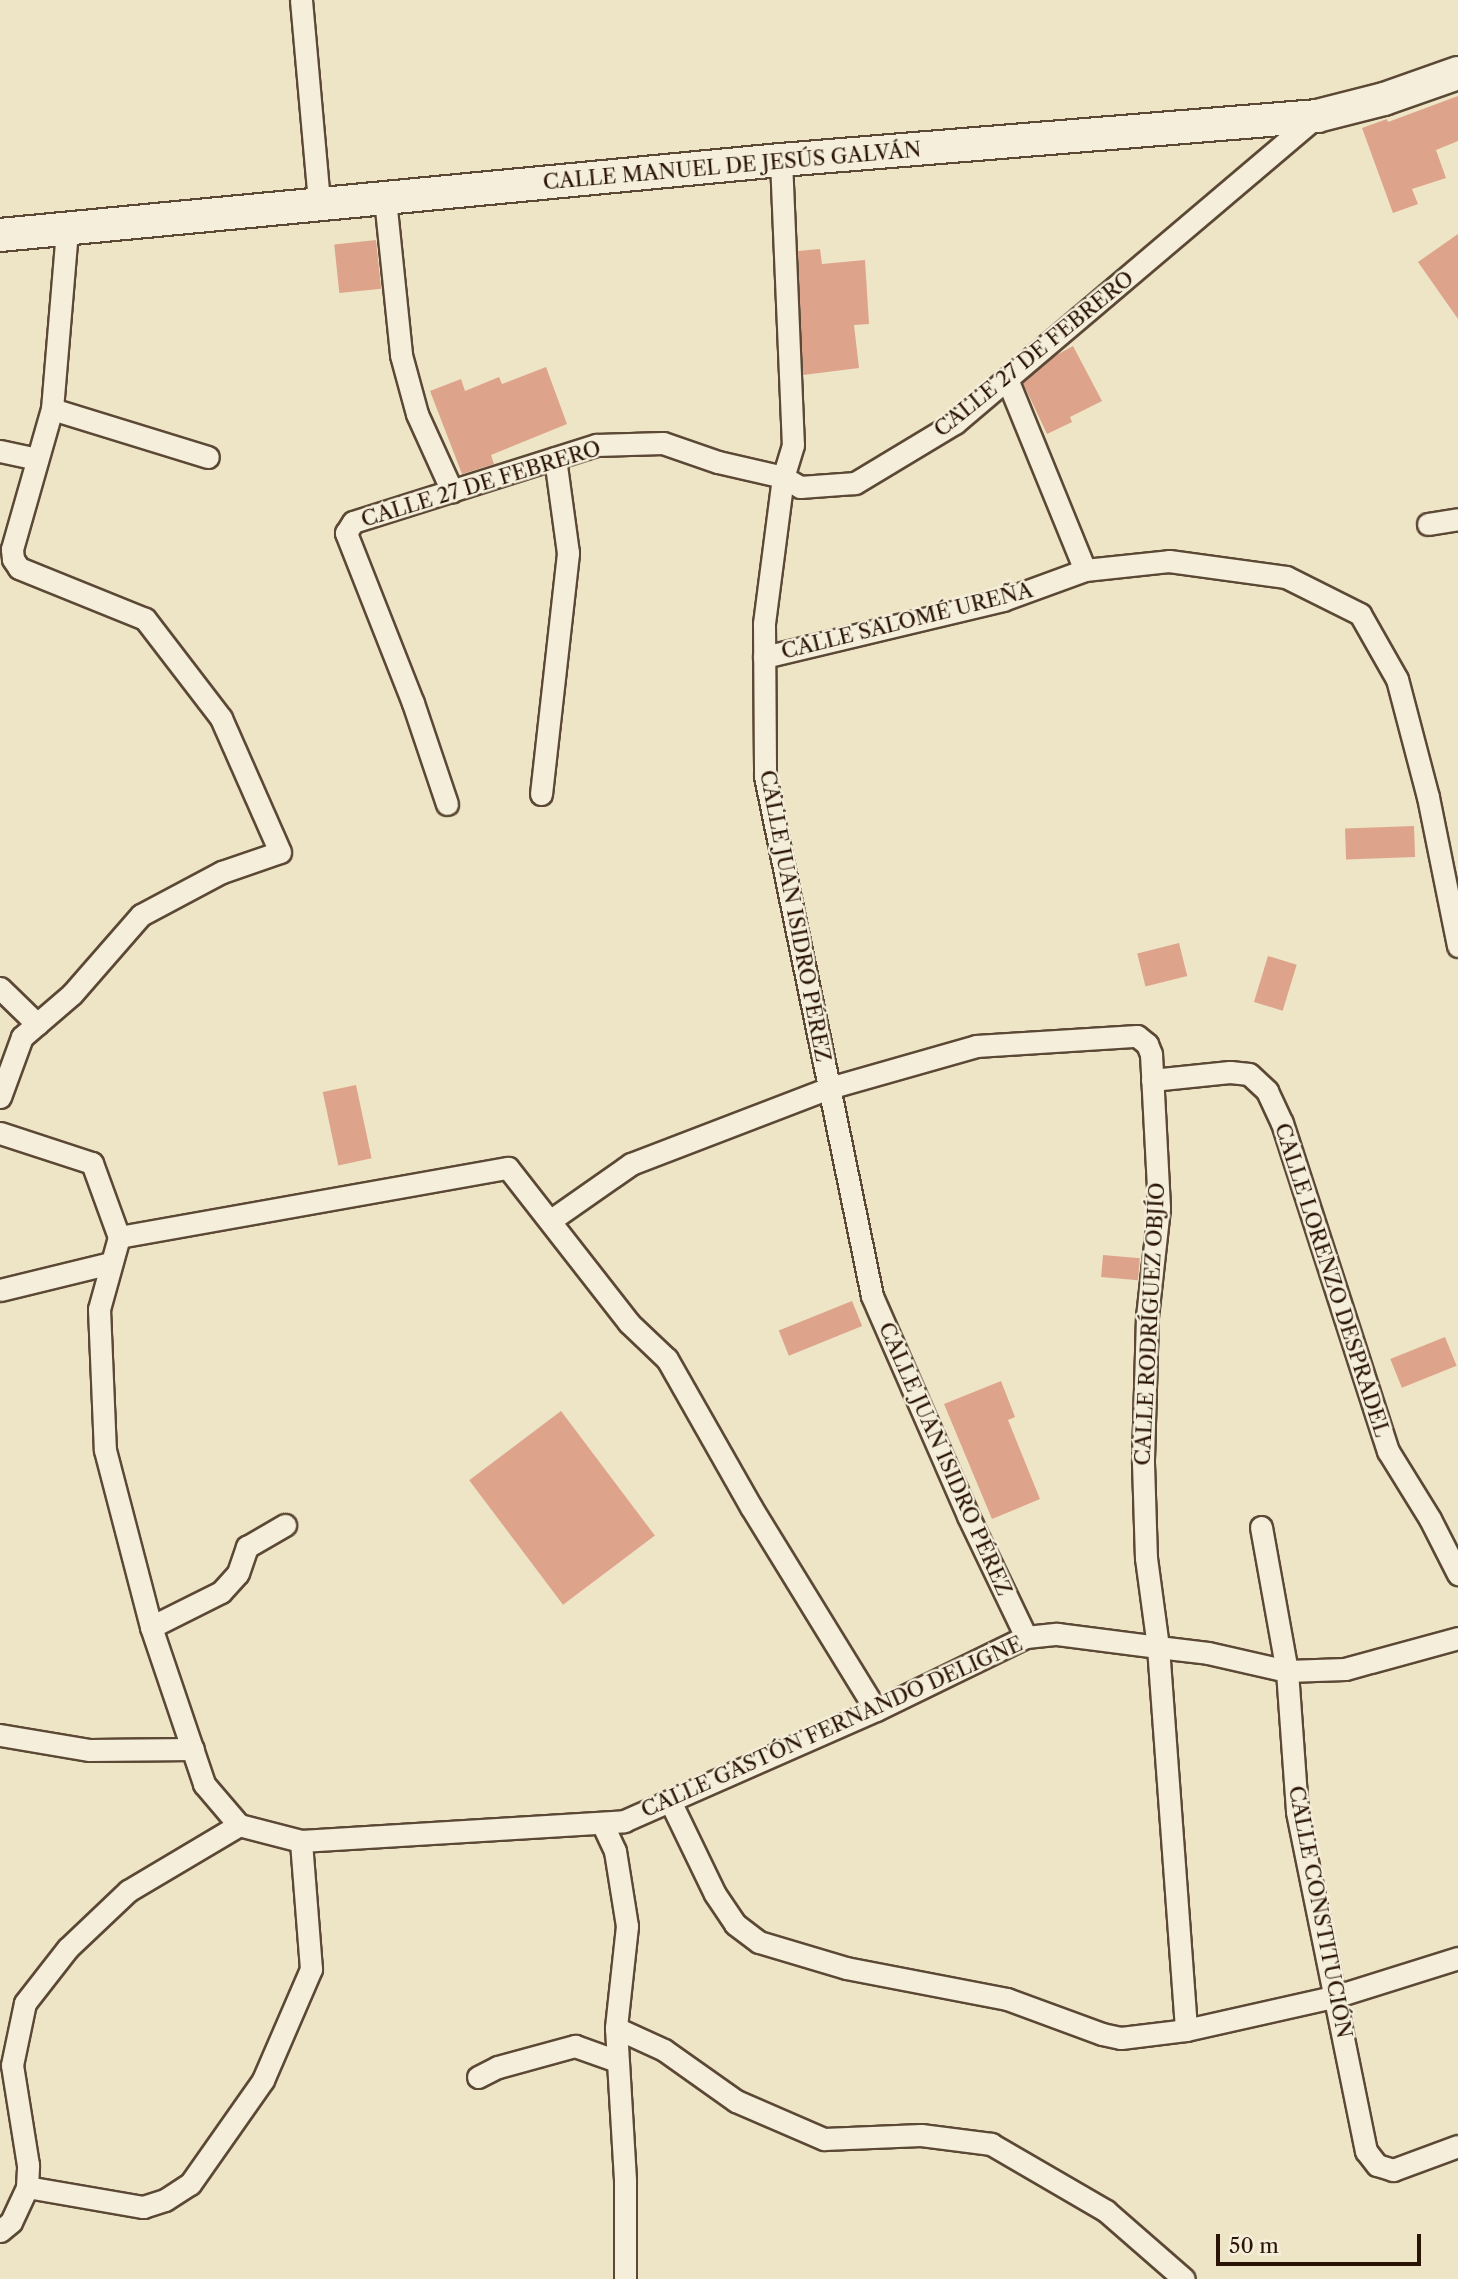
<!DOCTYPE html>
<html>
<head>
<meta charset="utf-8">
<style>
	body { margin:0 }
	#map { position:relative; width:1458px; height:2279px; overflow:hidden; background:#eee5c6; font-family:"Libre Caslon Text",serif }
	div>[style] { position:absolute }
	.building>* { inset:0; background:#dea38b; transform-origin:0 0 }
	.roads { filter:drop-shadow(2px 0 #5b4835) drop-shadow(-2px 0 #5b4835) drop-shadow(0 2px #5b4835) drop-shadow(0 -2px #5b4835) }
	.street>* { height:21px; margin:-10.5px; padding:0 10.5px; transform-origin:10.5px; border-radius:10.5px; background:#f4eeda }
	.secondary>* { height:32px; margin:-16px; padding:0 16px; transform-origin:16px; border-radius:16px; background:#f4eeda }
	span { translate:-50% -50%; white-space:nowrap; text-align:center; line-height:1.15; -webkit-text-stroke:5px #f4eeda; paint-order:stroke }
	.street-label { font-size:21px; color:#2a1405 }
	.scale { position:absolute; left:1216px; top:2234px; width:205px; height:32px; box-sizing:border-box; border:4px solid #2a1405; border-top:0; padding-left:9px; font-size:21px; line-height:24px; white-space:nowrap; color:#2a1405; -webkit-text-stroke:5px #f4eeda; paint-order:stroke }
</style>
</head>
<body>
<div id="map">
	<div class="building">
		<div style="clip-path:polygon(1458px 96px,1458px 141px,1436px 150px,1446px 178px,1412px 189px,1418px 204px,1393px 213px,1362px 128px,1387px 119px,1388px 122px)"></div>
		<div style="clip-path:polygon(1458px 234px,1458px 319px,1418px 262px)"></div>
		<div style="left:376px;top:240px;width:49px;height:42px;rotate:84deg"></div>
		<div style="clip-path:polygon(820px 249px,822px 264px,865px 260px,869px 324px,854px 325px,859px 368px,803px 375px,798px 251px)"></div>
		<div style="clip-path:polygon(1073px 346px,1102px 401px,1070px 417px,1072px 422px,1047px 434px,1023px 383px,1053px 357px)"></div>
		<div style="clip-path:polygon(546px 367px,567px 424px,491px 455px,494px 464px,462px 474px,430px 391px,461px 379px,465px 391px,499px 377px,502px 384px)"></div>
		<div style="left:1414px;top:826px;width:31px;height:69px;rotate:88deg"></div>
		<div style="left:1179px;top:943px;width:34px;height:43px;rotate:76deg"></div>
		<div style="left:1268px;top:956px;width:30px;height:48px;rotate:17deg"></div>
		<div style="left:356px;top:1085px;width:75px;height:34px;rotate:78deg"></div>
		<div style="left:1103px;top:1255px;width:37px;height:22px;rotate:5deg"></div>
		<div style="left:852px;top:1301px;width:27px;height:79px;rotate:68deg"></div>
		<div style="left:1445px;top:1337px;width:31px;height:59px;rotate:68deg"></div>
		<div style="clip-path:polygon(1001px 1381px,1015px 1417px,1008px 1420px,1040px 1499px,992px 1519px,944px 1404px)"></div>
		<div style="left:561px;top:1411px;width:156px;height:115px;rotate:53deg"></div>
	</div>
	<div class="roads">
		<div class="street">
			<div style="left:301px;top:0;width:203px;rotate:84.9deg"></div>
			<div style="left:781px;top:160px;width:285px;rotate:87.6deg"></div>
			<div style="left:793px;top:445px;width:34px;rotate:107deg"></div>
			<div style="left:783px;top:477px;width:148px;rotate:97.4deg"></div>
			<div style="left:764px;top:624px;width:152px;rotate:89.6deg"></div>
			<div style="left:765px;top:776px;width:531px;rotate:78.37deg"></div>
			<div style="left:872px;top:1296px;width:240px;rotate:66.4deg"></div>
			<div style="left:968px;top:1516px;width:134px;rotate:64.4deg"></div>
			<div style="left:385px;top:199px;width:157px;rotate:84.1deg"></div>
			<div style="left:401px;top:355px;width:61px;rotate:74.8deg"></div>
			<div style="left:417px;top:414px;width:85px;rotate:65.6deg"></div>
			<div style="left:1007px;top:379px;width:206px;rotate:67.8deg"></div>
			<div style="left:52px;top:409px;width:163px;rotate:17.1deg"></div>
			<div style="left:0;top:451px;width:38px;rotate:12deg"></div>
			<div style="left:1428px;top:524px;width:30px;rotate:-9deg"></div>
			<div style="left:764px;top:657px;width:246px;rotate:-13.4deg"></div>
			<div style="left:1003px;top:600px;width:87px;rotate:-20.1deg"></div>
			<div style="left:1085px;top:570px;width:84px;rotate:-6.1deg"></div>
			<div style="left:1169px;top:561px;width:118px;rotate:7.8deg"></div>
			<div style="left:1286px;top:577px;width:83px;rotate:26.6deg"></div>
			<div style="left:1360px;top:614px;width:75px;rotate:60.4deg"></div>
			<div style="left:1397px;top:679px;width:122px;rotate:75.3deg"></div>
			<div style="left:1428px;top:797px;width:152px;rotate:78.6deg"></div>
			<div style="left:541px;top:794px;width:243px;rotate:-83.6deg"></div>
			<div style="left:568px;top:553px;width:96px;rotate:-97.8deg"></div>
			<div style="left:447px;top:804px;width:107px;rotate:-108.6deg"></div>
			<div style="left:413px;top:703px;width:183px;rotate:-111.5deg"></div>
			<div style="left:346px;top:533px;width:13px;rotate:-58deg"></div>
			<div style="left:353px;top:522px;width:255px;rotate:-17.6deg"></div>
			<div style="left:596px;top:445px;width:67px;rotate:-1.7deg"></div>
			<div style="left:663px;top:443px;width:58px;rotate:19.1deg"></div>
			<div style="left:718px;top:462px;width:67px;rotate:13deg"></div>
			<div style="left:783px;top:477px;width:20px;rotate:30deg"></div>
			<div style="left:800px;top:487px;width:55px;rotate:-4.2deg"></div>
			<div style="left:855px;top:483px;width:117px;rotate:-31deg"></div>
			<div style="left:955px;top:423px;width:475px;rotate:-40.3deg"></div>
			<div style="left:0;top:988px;width:52px;rotate:44.2deg"></div>
			<div style="left:1152px;top:1080px;width:78px;rotate:-5.9deg"></div>
			<div style="left:1230px;top:1072px;width:19px;rotate:6deg"></div>
			<div style="left:1249px;top:1074px;width:25px;rotate:43deg"></div>
			<div style="left:1267px;top:1091px;width:35px;rotate:65deg"></div>
			<div style="left:1282px;top:1123px;width:345px;rotate:72.1deg"></div>
			<div style="left:1388px;top:1451px;width:80px;rotate:58.3deg"></div>
			<div style="left:1430px;top:1519px;width:62px;rotate:63deg"></div>
			<div style="left:0;top:1097px;width:64px;rotate:-69.9deg"></div>
			<div style="left:22px;top:1037px;width:66px;rotate:-40.7deg"></div>
			<div style="left:72px;top:994px;width:105px;rotate:-48.9deg"></div>
			<div style="left:141px;top:915px;width:92px;rotate:-28deg"></div>
			<div style="left:222px;top:872px;width:61px;rotate:-19deg"></div>
			<div style="left:280px;top:852px;width:146px;rotate:-113.8deg"></div>
			<div style="left:221px;top:718px;width:125px;rotate:-127.5deg"></div>
			<div style="left:145px;top:619px;width:136px;rotate:-158deg"></div>
			<div style="left:19px;top:568px;width:11px;rotate:-124deg"></div>
			<div style="left:13px;top:559px;width:10px;rotate:-96deg"></div>
			<div style="left:12px;top:549px;width:146px;rotate:-74.1deg"></div>
			<div style="left:52px;top:409px;width:181px;rotate:-85.2deg"></div>
			<div style="left:0;top:1133px;width:97px;rotate:18.1deg"></div>
			<div style="left:92px;top:1163px;width:79px;rotate:70deg"></div>
			<div style="left:119px;top:1237px;width:75px;rotate:105.5deg"></div>
			<div style="left:99px;top:1309px;width:141px;rotate:87.6deg"></div>
			<div style="left:105px;top:1450px;width:183px;rotate:75.4deg"></div>
			<div style="left:151px;top:1627px;width:166px;rotate:71.3deg"></div>
			<div style="left:204px;top:1784px;width:54px;rotate:49.5deg"></div>
			<div style="left:239px;top:1825px;width:64px;rotate:14.5deg"></div>
			<div style="left:301px;top:1841px;width:324px;rotate:-3.5deg"></div>
			<div style="left:624px;top:1821px;width:275px;rotate:-23.8deg"></div>
			<div style="left:876px;top:1710px;width:167px;rotate:-26deg"></div>
			<div style="left:1026px;top:1637px;width:31px;rotate:-6deg"></div>
			<div style="left:1057px;top:1634px;width:102px;rotate:7.3deg"></div>
			<div style="left:1158px;top:1647px;width:50px;rotate:6.8deg"></div>
			<div style="left:1208px;top:1653px;width:81px;rotate:12.8deg"></div>
			<div style="left:1287px;top:1671px;width:58px;rotate:-2deg"></div>
			<div style="left:1345px;top:1669px;width:117px;rotate:-15.3deg"></div>
			<div style="left:551px;top:1220px;width:98px;rotate:-35deg"></div>
			<div style="left:631px;top:1164px;width:212px;rotate:-21deg"></div>
			<div style="left:829px;top:1088px;width:153px;rotate:-15.9deg"></div>
			<div style="left:976px;top:1046px;width:161px;rotate:-3.6deg"></div>
			<div style="left:1137px;top:1036px;width:13px;rotate:39deg"></div>
			<div style="left:1147px;top:1044px;width:11px;rotate:68deg"></div>
			<div style="left:1151px;top:1054px;width:154px;rotate:87deg"></div>
			<div style="left:1159px;top:1208px;width:109px;rotate:96.3deg"></div>
			<div style="left:1147px;top:1316px;width:147px;rotate:91.6deg"></div>
			<div style="left:1143px;top:1463px;width:95px;rotate:88.2deg"></div>
			<div style="left:1146px;top:1558px;width:90px;rotate:82.3deg"></div>
			<div style="left:1158px;top:1647px;width:384px;rotate:85.8deg"></div>
			<div style="left:119px;top:1237px;width:395px;rotate:-10.1deg"></div>
			<div style="left:508px;top:1168px;width:197px;rotate:52deg"></div>
			<div style="left:629px;top:1323px;width:52px;rotate:43.5deg"></div>
			<div style="left:667px;top:1359px;width:170px;rotate:60.4deg"></div>
			<div style="left:751px;top:1507px;width:238px;rotate:58.4deg"></div>
			<div style="left:0;top:1290px;width:114px;rotate:-13.7deg"></div>
			<div style="left:1261px;top:1527px;width:146px;rotate:79.8deg"></div>
			<div style="left:1287px;top:1671px;width:141px;rotate:85.9deg"></div>
			<div style="left:1297px;top:1812px;width:346px;rotate:78.5deg"></div>
			<div style="left:1366px;top:2151px;width:18px;rotate:52deg"></div>
			<div style="left:1377px;top:2165px;width:17px;rotate:17deg"></div>
			<div style="left:1393px;top:2170px;width:69px;rotate:-20.3deg"></div>
			<div style="left:151px;top:1627px;width:78px;rotate:-26.6deg"></div>
			<div style="left:221px;top:1592px;width:25px;rotate:-48deg"></div>
			<div style="left:238px;top:1573px;width:28px;rotate:-71deg"></div>
			<div style="left:247px;top:1547px;width:44px;rotate:-30.1deg"></div>
			<div style="left:0;top:1735px;width:91px;rotate:9.5deg"></div>
			<div style="left:90px;top:1750px;width:103px;rotate:-0.6deg"></div>
			<div style="left:670px;top:1801px;width:103px;rotate:64.2deg"></div>
			<div style="left:715px;top:1894px;width:36px;rotate:56deg"></div>
			<div style="left:735px;top:1924px;width:30px;rotate:37deg"></div>
			<div style="left:759px;top:1942px;width:91px;rotate:16.6deg"></div>
			<div style="left:846px;top:1968px;width:164px;rotate:10.9deg"></div>
			<div style="left:1007px;top:1999px;width:101px;rotate:20.2deg"></div>
			<div style="left:1102px;top:2034px;width:19px;rotate:12deg"></div>
			<div style="left:1121px;top:2038px;width:65px;rotate:-7deg"></div>
			<div style="left:1186px;top:2030px;width:155px;rotate:-12.7deg"></div>
			<div style="left:1337px;top:1996px;width:127px;rotate:-17.4deg"></div>
			<div style="left:602px;top:1823px;width:31px;rotate:65deg"></div>
			<div style="left:615px;top:1851px;width:76px;rotate:80.9deg"></div>
			<div style="left:627px;top:1926px;width:103px;rotate:96.2deg"></div>
			<div style="left:616px;top:2028px;width:153px;rotate:86.6deg"></div>
			<div style="left:625px;top:2181px;width:98px;rotate:90deg"></div>
			<div style="left:616px;top:2028px;width:53px;rotate:24.6deg"></div>
			<div style="left:664px;top:2050px;width:88px;rotate:35.3deg"></div>
			<div style="left:736px;top:2101px;width:96px;rotate:23.4deg"></div>
			<div style="left:824px;top:2139px;width:97px;rotate:-2.4deg"></div>
			<div style="left:921px;top:2135px;width:71px;rotate:7.3deg"></div>
			<div style="left:991px;top:2144px;width:133px;rotate:30.2deg"></div>
			<div style="left:1106px;top:2211px;width:103px;rotate:41.1deg"></div>
			<div style="left:478px;top:2077px;width:22px;rotate:-27deg"></div>
			<div style="left:498px;top:2067px;width:80px;rotate:-15.3deg"></div>
			<div style="left:575px;top:2046px;width:45px;rotate:19.7deg"></div>
			<div style="left:27px;top:2187px;width:118px;rotate:9.8deg"></div>
			<div style="left:143px;top:2207px;width:23px;rotate:-18deg"></div>
			<div style="left:165px;top:2200px;width:30px;rotate:-33deg"></div>
			<div style="left:190px;top:2184px;width:127px;rotate:-54.9deg"></div>
			<div style="left:263px;top:2080px;width:121px;rotate:-66.6deg"></div>
			<div style="left:311px;top:1969px;width:128px;rotate:-94.5deg"></div>
			<div style="left:0;top:2231px;width:14px;rotate:-39deg"></div>
			<div style="left:11px;top:2222px;width:38px;rotate:-65deg"></div>
			<div style="left:27px;top:2187px;width:22px;rotate:-87deg"></div>
			<div style="left:28px;top:2165px;width:101px;rotate:-99.1deg"></div>
			<div style="left:12px;top:2065px;width:63px;rotate:-78.2deg"></div>
			<div style="left:25px;top:2003px;width:70px;rotate:-52deg"></div>
			<div style="left:68px;top:1948px;width:83px;rotate:-43.5deg"></div>
			<div style="left:128px;top:1891px;width:129px;rotate:-30.7deg"></div>
		</div>
		<div class="secondary">
			<div style="left:0;top:235px;width:785px;rotate:-5.49deg"></div>
			<div style="left:781px;top:160px;width:538px;rotate:-4.69deg"></div>
			<div style="left:1317px;top:116px;width:69px;rotate:-14.2deg"></div>
			<div style="left:1384px;top:99px;width:78px;rotate:-19.4deg"></div>
		</div>
	</div>
	<div class="street-label">
		<span style="left:732px;top:166px;rotate:-5deg">CALLE MANUEL DE JESÚS GALVÁN</span>
		<span style="left:1034px;top:354px;rotate:-39deg">CALLE 27 DE FEBRERO</span>
		<span style="left:481px;top:484px;rotate:-17deg">CALLE 27 DE FEBRERO</span>
		<span style="left:907px;top:621px;rotate:-14deg">CALLE SALOMÉ UREÑA</span>
		<span style="left:795px;top:916px;rotate:79deg">CALLE JUAN ISIDRO PÉREZ</span>
		<span style="left:1332px;top:1280px;rotate:72deg">CALLE LORENZO DESPRADEL</span>
		<span style="left:1150px;top:1324px;rotate:-87deg">CALLE RODRÍGUEZ OBJÍO</span>
		<span style="left:945px;top:1459px;rotate:66deg">CALLE JUAN ISIDRO PÉREZ</span>
		<span style="left:832px;top:1727px;rotate:-24deg">CALLE GASTÓN FERNANDO DELIGNE</span>
		<span style="left:1320px;top:1912px;rotate:79deg">CALLE CONSTITUCIÓN</span>
	</div>
	<div class="scale">50 m</div>
</div>
</body>
</html>
